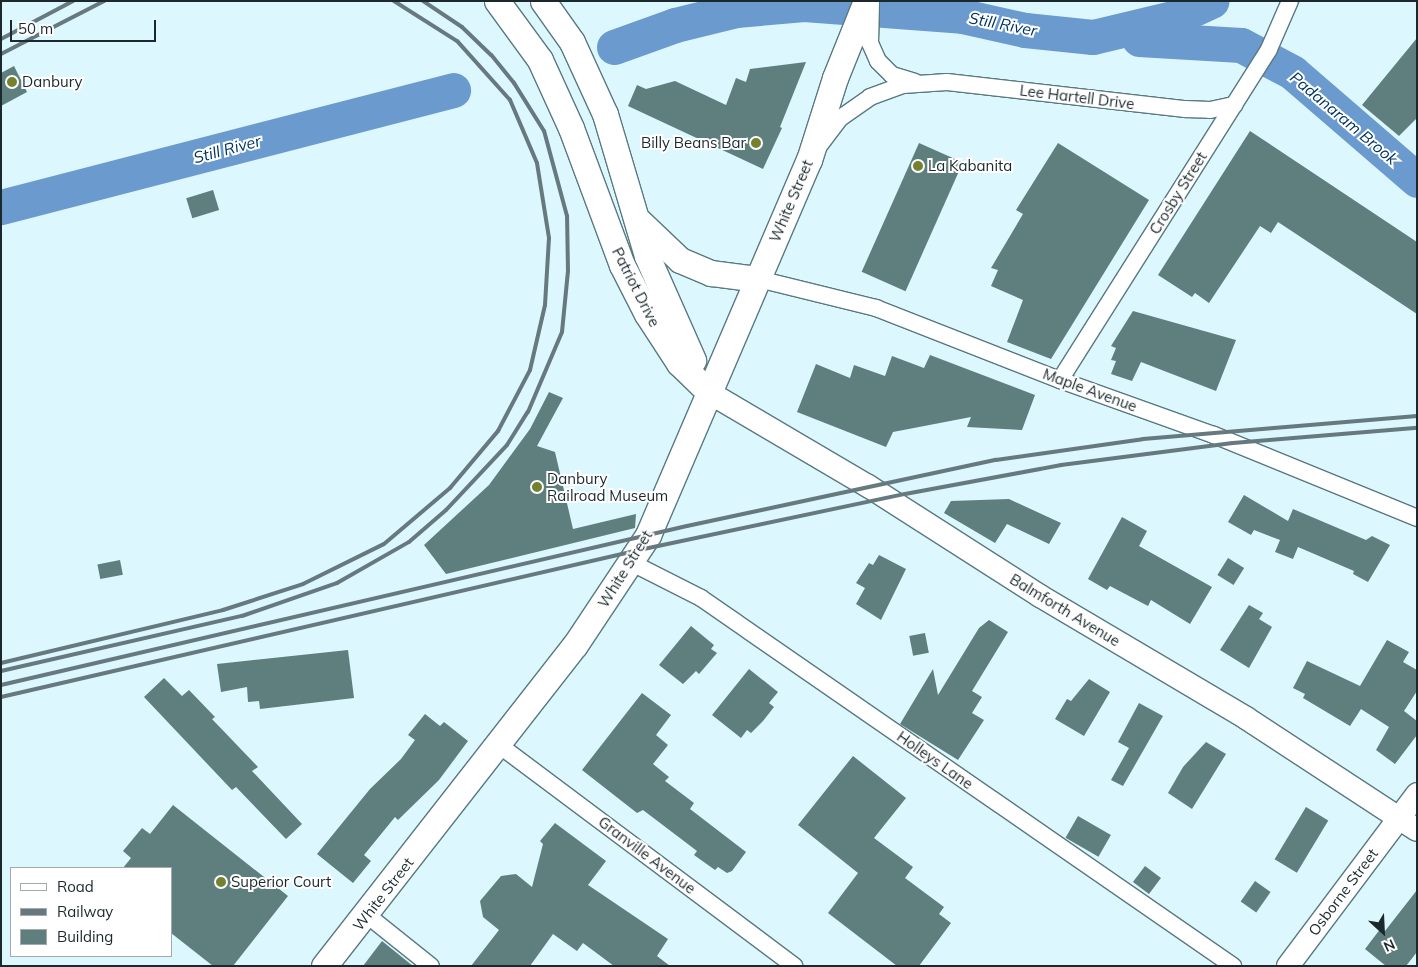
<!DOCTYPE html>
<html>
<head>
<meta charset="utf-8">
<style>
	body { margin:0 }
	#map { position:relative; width:1418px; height:967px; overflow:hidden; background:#dcf7fe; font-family:Mulish,sans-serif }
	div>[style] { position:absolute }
	.river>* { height:35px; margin:-17.5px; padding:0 17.5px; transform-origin:17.5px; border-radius:17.5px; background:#6a9ace }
	.building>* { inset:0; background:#5e7f7e; transform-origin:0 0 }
	.roads { filter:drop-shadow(1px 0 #597980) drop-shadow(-1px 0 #597980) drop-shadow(0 1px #597980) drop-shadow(0 -1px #597980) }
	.street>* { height:16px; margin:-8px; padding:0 8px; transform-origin:8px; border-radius:8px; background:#fff }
	.secondary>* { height:22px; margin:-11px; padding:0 11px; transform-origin:11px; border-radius:11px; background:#fff }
	.primary>* { height:25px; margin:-12.5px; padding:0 12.5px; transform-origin:12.5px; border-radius:12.5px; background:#fff }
	.rail>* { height:4px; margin:-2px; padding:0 2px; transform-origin:2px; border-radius:2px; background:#66797e }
	.dots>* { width:14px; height:14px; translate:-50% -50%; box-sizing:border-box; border:2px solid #fff; border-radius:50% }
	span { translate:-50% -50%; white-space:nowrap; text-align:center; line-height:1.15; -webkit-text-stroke:4px #fff; paint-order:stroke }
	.poi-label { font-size:15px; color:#1b292c }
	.left { translate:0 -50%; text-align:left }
	.right { translate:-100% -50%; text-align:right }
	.street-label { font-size:15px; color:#1b292c }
	.water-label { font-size:16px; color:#003463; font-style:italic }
	.frame { position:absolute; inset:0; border:2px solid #1b292c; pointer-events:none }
	.legend { position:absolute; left:10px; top:867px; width:162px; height:90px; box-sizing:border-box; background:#fff; border:1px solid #a4a9ab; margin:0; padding:6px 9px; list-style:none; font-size:15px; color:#1b292c }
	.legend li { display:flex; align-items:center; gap:10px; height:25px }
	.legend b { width:25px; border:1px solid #a4a9ab }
	.north { position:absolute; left:1358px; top:907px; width:50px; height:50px; -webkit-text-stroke:4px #fff; paint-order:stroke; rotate:155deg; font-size:14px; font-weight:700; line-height:20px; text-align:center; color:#1b292c }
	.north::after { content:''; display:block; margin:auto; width:18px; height:22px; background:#1b292c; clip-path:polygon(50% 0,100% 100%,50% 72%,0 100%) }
	.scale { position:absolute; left:10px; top:20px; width:146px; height:22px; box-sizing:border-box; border:2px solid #1b292c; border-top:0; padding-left:6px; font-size:15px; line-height:18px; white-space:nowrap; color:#1b292c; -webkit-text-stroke:4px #fff; paint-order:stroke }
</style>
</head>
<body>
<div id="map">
	<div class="river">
		<div style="left:1139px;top:39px;width:102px;rotate:3.4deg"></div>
		<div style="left:1241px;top:45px;width:58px;rotate:27.9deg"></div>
		<div style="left:1292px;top:72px;width:165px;rotate:40.8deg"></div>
		<div style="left:614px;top:47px;width:65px;rotate:-19.8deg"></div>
		<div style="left:675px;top:25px;width:63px;rotate:-13.8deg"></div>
		<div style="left:736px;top:10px;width:68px;rotate:-5deg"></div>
		<div style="left:804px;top:4px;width:158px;rotate:4.3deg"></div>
		<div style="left:962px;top:16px;width:65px;rotate:12.5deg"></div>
		<div style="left:1025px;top:30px;width:68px;rotate:5.9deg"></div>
		<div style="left:1093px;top:37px;width:86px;rotate:-13.4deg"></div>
		<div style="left:1177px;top:17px;width:38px;rotate:-25deg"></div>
		<div style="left:1px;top:207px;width:467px;rotate:-14.5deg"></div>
	</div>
	<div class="building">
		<div style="clip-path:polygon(1417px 38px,1417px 118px,1399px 136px,1362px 105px)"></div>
		<div style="clip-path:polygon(806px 62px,780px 127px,782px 128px,763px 169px,628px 106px,637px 85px,646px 89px,675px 81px,726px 105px,736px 78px,746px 82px,750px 69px)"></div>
		<div style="clip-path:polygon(14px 66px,27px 92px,1px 106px,1px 73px)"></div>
		<div style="clip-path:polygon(1250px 131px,1417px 242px,1417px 314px,1278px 222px,1271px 233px,1260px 226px,1209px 303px,1195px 293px,1192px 297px,1158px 275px)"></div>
		<div style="left:919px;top:143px;width:48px;height:141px;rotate:24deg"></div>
		<div style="clip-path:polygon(1058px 143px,1149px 200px,1051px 359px,1007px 342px,1023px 300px,991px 286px,998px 270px,991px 268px,1023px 214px,1016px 210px)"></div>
		<div style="left:213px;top:190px;width:21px;height:28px;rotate:73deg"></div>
		<div style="clip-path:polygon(1133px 311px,1236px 340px,1216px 391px,1141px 362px,1132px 381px,1111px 374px,1116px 361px,1111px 360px,1116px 348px,1111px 346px)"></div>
		<div style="clip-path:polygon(930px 355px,1035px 395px,1022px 430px,967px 427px,971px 417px,893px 432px,886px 447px,797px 412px,816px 364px,850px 378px,854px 365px,885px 376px,892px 356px,924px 368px)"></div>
		<div style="clip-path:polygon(549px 392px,563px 398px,537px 446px,555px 452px,573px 529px,636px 514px,635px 528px,446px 574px,424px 545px,489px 485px,530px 429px)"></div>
		<div style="clip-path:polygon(1244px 495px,1288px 521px,1293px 509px,1366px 540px,1372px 536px,1390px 545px,1368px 582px,1353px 574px,1354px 571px,1298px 547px,1293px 559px,1275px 552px,1280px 540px,1254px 530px,1251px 535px,1228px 522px)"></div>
		<div style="clip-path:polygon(1009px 499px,1061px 523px,1049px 544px,1007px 524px,995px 543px,944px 513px,951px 501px)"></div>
		<div style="clip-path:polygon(1122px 517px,1147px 531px,1139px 546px,1212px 587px,1190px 624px,1151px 600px,1148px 606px,1110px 586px,1107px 590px,1088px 579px)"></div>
		<div style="clip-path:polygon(879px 555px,906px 569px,881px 620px,856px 604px,865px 588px,856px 583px,869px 563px,873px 565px)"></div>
		<div style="left:1228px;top:558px;width:19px;height:20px;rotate:32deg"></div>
		<div style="left:120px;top:560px;width:15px;height:23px;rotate:79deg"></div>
		<div style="clip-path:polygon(1249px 605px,1263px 613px,1259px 619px,1272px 627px,1249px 668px,1220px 650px)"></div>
		<div style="clip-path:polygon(989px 620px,1008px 632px,972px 691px,982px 697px,972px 713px,984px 720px,958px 760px,900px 724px,933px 669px,938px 695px,979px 628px)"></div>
		<div style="clip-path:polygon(691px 626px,714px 645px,711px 649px,717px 653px,699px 674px,696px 671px,683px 684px,659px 665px)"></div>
		<div style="left:925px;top:633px;width:20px;height:16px;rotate:79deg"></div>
		<div style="clip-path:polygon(1387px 640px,1409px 652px,1403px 662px,1417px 670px,1417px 691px,1404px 711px,1417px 721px,1417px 735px,1395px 764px,1376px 750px,1389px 727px,1361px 709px,1350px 726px,1303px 698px,1305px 694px,1293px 688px,1307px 661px,1360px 686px)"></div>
		<div style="clip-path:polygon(348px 650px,354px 698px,260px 709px,259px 701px,248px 702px,247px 687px,221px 692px,217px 664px)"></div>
		<div style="clip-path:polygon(749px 669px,778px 692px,769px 703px,774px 707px,763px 721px,751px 733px,747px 730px,741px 738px,712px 715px)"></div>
		<div style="clip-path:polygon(164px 678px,182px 696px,189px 690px,215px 717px,212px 719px,258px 767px,252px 771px,302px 824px,286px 839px,236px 787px,232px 790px,144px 697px)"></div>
		<div style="clip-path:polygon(1089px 679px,1110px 692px,1084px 736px,1055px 719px,1067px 699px,1071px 701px)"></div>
		<div style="clip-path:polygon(642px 693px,671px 715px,656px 735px,668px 745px,653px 764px,669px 777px,665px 781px,694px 803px,690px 809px,746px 852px,732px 871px,727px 873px,718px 867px,715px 870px,694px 855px,697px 851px,643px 810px,637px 813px,582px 770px)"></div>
		<div style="clip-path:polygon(1139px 703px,1163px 716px,1123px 786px,1111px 780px,1129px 748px,1118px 742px)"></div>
		<div style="clip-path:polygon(425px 714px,440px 726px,444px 722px,468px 741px,439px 780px,398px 820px,395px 817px,364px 855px,371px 861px,353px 883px,317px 854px,370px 789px,401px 759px,415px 740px,408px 735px)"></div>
		<div style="clip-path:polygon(1206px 742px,1226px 754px,1192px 809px,1168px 793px,1183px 767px)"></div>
		<div style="clip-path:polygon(853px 756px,906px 798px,874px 838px,913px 867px,905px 878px,944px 907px,939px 914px,951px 923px,919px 966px,897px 966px,828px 913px,858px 873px,798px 825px)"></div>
		<div style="clip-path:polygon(173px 805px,288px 896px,233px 966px,213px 966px,171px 933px,171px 868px,123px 868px,131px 858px,123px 851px,142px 828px,150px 834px)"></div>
		<div style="left:1306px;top:807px;width:26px;height:61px;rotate:31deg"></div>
		<div style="left:1078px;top:816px;width:38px;height:25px;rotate:30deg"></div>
		<div style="clip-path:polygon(555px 823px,606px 861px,588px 885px,668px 939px,657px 956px,670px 966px,614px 966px,583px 943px,577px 951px,553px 934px,530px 966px,471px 966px,499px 930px,483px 917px,480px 901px,501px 876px,516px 874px,532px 887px,543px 844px,540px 841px)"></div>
		<div style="left:1145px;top:866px;width:20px;height:20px;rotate:37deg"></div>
		<div style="left:1255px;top:881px;width:19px;height:25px;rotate:35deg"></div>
		<div style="clip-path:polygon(1417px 890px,1417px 952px,1406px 966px,1386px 966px,1365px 949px,1381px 928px,1385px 931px)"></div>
		<div style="clip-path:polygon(382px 941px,413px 966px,363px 966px)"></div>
	</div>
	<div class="roads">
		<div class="street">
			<div style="left:871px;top:3px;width:40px;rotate:91.4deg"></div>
			<div style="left:870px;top:43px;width:20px;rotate:66deg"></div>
			<div style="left:878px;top:61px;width:20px;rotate:45deg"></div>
			<div style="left:892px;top:75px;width:24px;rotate:17deg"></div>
			<div style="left:819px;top:146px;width:34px;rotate:-53deg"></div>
			<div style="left:839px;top:119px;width:38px;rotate:-35deg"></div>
			<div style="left:870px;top:97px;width:35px;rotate:-20deg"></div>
			<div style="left:903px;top:85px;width:44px;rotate:-3.9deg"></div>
			<div style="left:947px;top:82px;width:240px;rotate:6.5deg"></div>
			<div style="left:1185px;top:109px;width:25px;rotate:2deg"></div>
			<div style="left:1210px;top:110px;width:25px;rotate:-12deg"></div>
			<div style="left:758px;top:279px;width:122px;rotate:13.8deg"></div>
			<div style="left:876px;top:308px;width:198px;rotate:21.4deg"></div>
			<div style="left:1060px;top:380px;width:164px;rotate:19.7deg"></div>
			<div style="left:1214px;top:435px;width:219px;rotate:22.2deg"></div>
			<div style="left:1060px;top:380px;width:391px;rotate:-57.7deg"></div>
			<div style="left:1269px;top:49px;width:52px;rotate:-66.4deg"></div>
			<div style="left:632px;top:563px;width:77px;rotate:26.9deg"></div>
			<div style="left:701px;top:598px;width:647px;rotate:34.67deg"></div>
			<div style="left:499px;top:745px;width:369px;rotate:36.8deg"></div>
			<div style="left:367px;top:915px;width:82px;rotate:38.6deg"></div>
		</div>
		<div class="secondary">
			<div style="left:710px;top:393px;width:183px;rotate:30.5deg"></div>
			<div style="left:868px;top:486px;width:204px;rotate:32.6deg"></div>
			<div style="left:1040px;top:596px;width:239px;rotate:30.6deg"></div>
			<div style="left:1246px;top:718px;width:204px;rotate:33.2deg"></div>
			<div style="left:1288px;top:966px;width:215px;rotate:-53.1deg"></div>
		</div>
		<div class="primary">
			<div style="left:497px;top:1px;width:73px;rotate:53.9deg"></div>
			<div style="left:540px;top:60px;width:75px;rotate:65.5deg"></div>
			<div style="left:571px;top:128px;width:146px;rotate:69.6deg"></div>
			<div style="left:622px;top:265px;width:55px;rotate:63deg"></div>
			<div style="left:647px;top:314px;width:59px;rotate:56.9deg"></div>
			<div style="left:679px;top:363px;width:43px;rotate:44.1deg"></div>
			<div style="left:543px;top:1px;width:50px;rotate:54.7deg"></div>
			<div style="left:572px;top:42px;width:79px;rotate:65.4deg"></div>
			<div style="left:605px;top:114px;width:148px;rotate:73.5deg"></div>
			<div style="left:647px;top:256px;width:114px;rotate:66.1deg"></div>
			<div style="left:639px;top:221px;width:57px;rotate:43.6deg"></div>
			<div style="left:680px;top:260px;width:34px;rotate:23deg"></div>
			<div style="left:711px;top:273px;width:47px;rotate:7.3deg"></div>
			<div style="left:324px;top:966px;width:407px;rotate:-52deg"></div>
			<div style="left:575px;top:645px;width:132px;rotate:-56.4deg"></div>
			<div style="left:648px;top:535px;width:408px;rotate:-66.8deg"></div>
			<div style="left:809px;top:160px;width:86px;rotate:-72.4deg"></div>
			<div style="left:835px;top:78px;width:83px;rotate:-68.1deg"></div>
		</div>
	</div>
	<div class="rail">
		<div style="left:1px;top:39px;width:81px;rotate:-27.8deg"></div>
		<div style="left:1px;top:54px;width:116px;rotate:-27.2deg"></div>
		<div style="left:1px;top:663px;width:228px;rotate:-13.4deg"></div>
		<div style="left:223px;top:610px;width:84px;rotate:-18deg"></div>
		<div style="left:303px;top:584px;width:90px;rotate:-26.3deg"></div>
		<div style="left:384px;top:544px;width:87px;rotate:-40.3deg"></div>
		<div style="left:450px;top:488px;width:75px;rotate:-49.9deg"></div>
		<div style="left:498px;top:431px;width:69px;rotate:-62.3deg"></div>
		<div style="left:530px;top:370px;width:67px;rotate:-77deg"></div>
		<div style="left:545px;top:305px;width:67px;rotate:-86.6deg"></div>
		<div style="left:549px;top:238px;width:76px;rotate:-99.1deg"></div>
		<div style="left:537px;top:163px;width:69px;rotate:-113.2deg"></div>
		<div style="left:510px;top:100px;width:79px;rotate:-131.9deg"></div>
		<div style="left:457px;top:41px;width:75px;rotate:-147.6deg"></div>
		<div style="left:1px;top:671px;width:247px;rotate:-12.9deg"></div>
		<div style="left:242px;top:616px;width:101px;rotate:-19.2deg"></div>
		<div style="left:337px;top:583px;width:83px;rotate:-29.7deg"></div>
		<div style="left:409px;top:542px;width:49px;rotate:-40.9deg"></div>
		<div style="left:446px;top:510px;width:89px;rotate:-46.8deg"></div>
		<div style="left:507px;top:445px;width:39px;rotate:-58deg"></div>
		<div style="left:528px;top:412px;width:87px;rotate:-67deg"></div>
		<div style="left:562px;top:332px;width:61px;rotate:-84.4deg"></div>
		<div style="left:568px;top:271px;width:55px;rotate:-91deg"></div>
		<div style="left:567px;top:216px;width:88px;rotate:-105.1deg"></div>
		<div style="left:544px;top:131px;width:57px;rotate:-122deg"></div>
		<div style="left:514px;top:83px;width:36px;rotate:-129deg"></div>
		<div style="left:491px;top:55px;width:40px;rotate:-136deg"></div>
		<div style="left:462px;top:27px;width:47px;rotate:-146.3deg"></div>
		<div style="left:1px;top:685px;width:704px;rotate:-13.05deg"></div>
		<div style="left:687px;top:526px;width:316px;rotate:-12.1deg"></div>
		<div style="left:996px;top:460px;width:148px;rotate:-8.1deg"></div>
		<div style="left:1143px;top:439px;width:275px;rotate:-4.8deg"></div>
		<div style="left:1px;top:697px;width:655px;rotate:-12.97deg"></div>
		<div style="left:639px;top:550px;width:272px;rotate:-11.9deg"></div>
		<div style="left:905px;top:494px;width:159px;rotate:-10.5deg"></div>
		<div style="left:1061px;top:465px;width:173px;rotate:-7.3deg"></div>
		<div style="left:1233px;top:443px;width:185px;rotate:-4.7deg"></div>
	</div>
	<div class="dots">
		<div style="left:12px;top:82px;background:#74822f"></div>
		<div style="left:756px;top:143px;background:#74822f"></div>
		<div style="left:918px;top:166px;background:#74822f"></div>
		<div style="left:537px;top:487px;background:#74822f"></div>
		<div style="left:221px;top:882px;background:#74822f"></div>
	</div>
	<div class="poi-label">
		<span class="left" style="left:22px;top:82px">Danbury</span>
		<span class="right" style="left:746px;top:143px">Billy Beans Bar</span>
		<span class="left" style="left:928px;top:166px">La Kabanita</span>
		<span class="left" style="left:547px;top:487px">Danbury<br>Railroad Museum</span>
		<span class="left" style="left:231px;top:882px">Superior Court</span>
	</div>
	<div class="street-label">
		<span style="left:1077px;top:97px;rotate:7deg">Lee Hartell Drive</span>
		<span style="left:1178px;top:193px;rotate:-58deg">Crosby Street</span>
		<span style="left:791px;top:201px;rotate:-67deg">White Street</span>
		<span style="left:636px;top:287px;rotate:63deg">Patriot Drive</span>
		<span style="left:1090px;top:390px;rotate:20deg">Maple Avenue</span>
		<span style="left:625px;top:569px;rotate:-58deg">White Street</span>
		<span style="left:1065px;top:610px;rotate:31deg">Balmforth Avenue</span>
		<span style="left:935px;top:760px;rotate:35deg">Holleys Lane</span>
		<span style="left:647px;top:855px;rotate:37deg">Granville Avenue</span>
		<span style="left:1343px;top:892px;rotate:-53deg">Osborne Street</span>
		<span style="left:383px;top:894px;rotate:-52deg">White Street</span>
	</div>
	<div class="water-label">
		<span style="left:1003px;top:24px;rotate:11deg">Still River</span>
		<span style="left:1344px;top:118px;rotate:40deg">Padanaram Brook</span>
		<span style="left:227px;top:149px;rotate:-15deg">Still River</span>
	</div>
	<div class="frame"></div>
	<ul class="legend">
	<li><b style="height:6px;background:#fff"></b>Road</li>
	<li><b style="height:6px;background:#66797e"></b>Railway</li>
	<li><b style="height:14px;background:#5e7f7e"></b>Building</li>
	</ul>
	<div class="north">N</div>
	<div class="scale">50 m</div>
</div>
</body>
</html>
